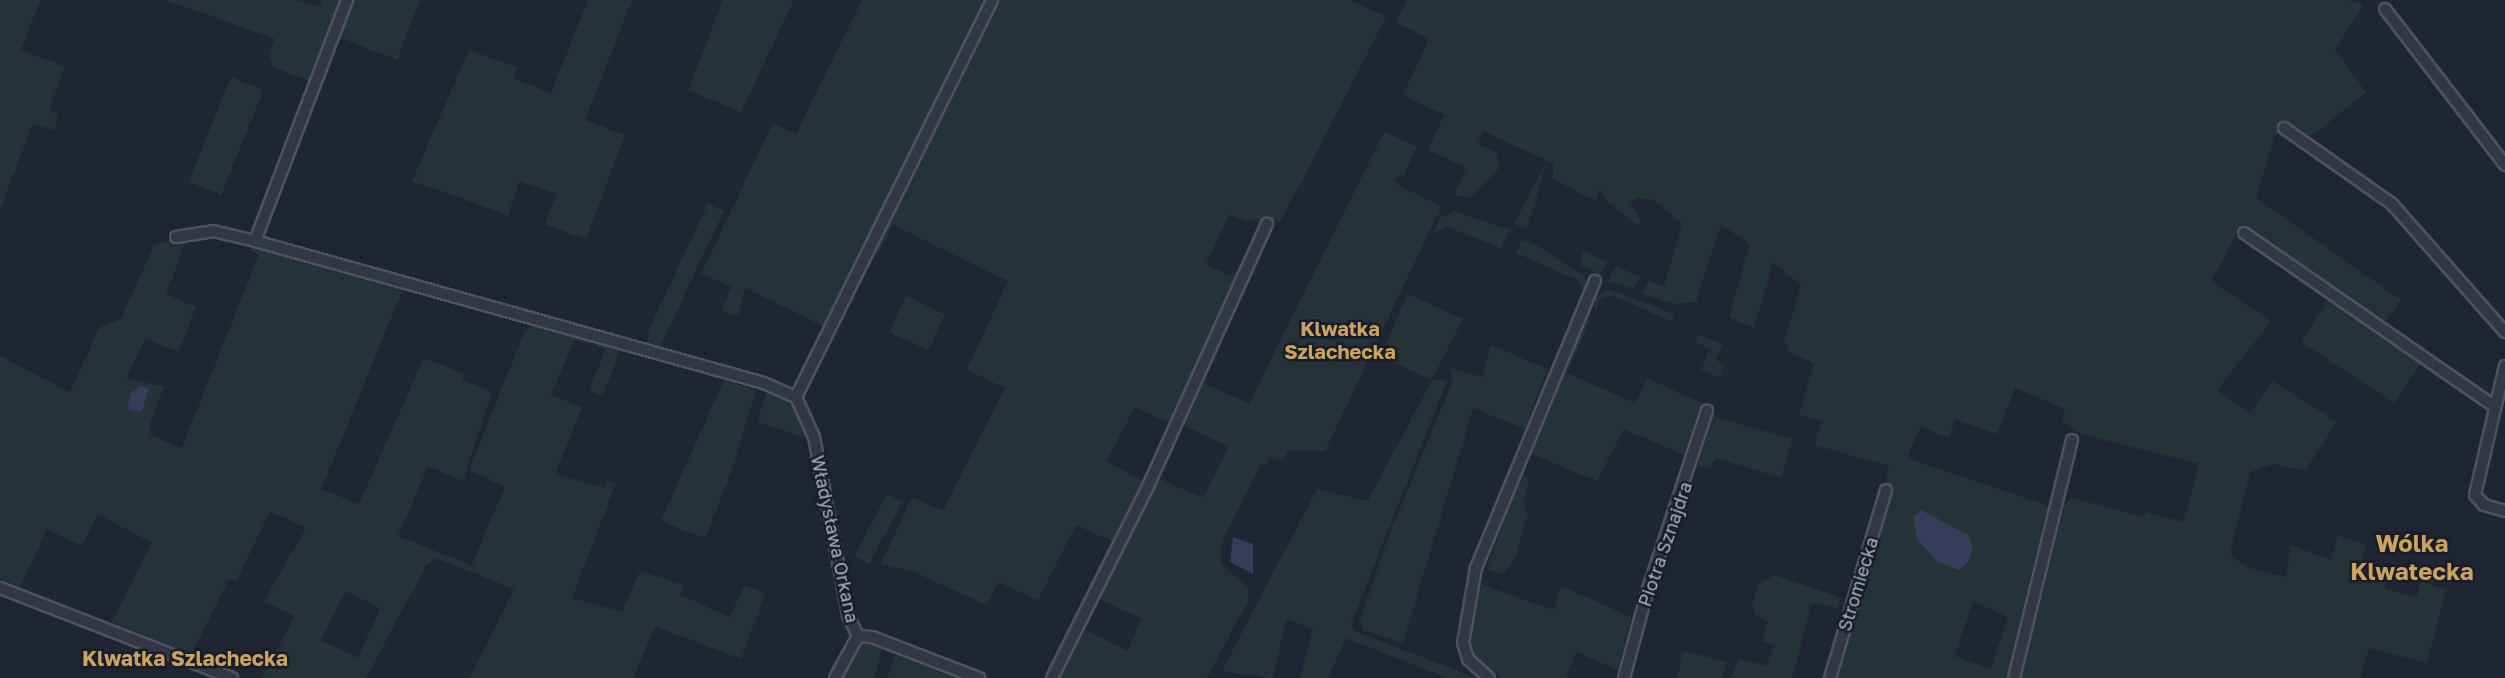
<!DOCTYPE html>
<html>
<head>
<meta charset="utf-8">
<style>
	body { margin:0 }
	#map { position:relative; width:2505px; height:678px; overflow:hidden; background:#202534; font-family:"Golos Text",sans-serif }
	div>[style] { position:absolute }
	.green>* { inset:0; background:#253338; transform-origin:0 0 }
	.water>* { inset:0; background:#353d5b }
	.roads { filter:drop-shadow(2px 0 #4e5260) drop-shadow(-2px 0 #4e5260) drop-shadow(0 2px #4e5260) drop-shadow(0 -2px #4e5260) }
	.minor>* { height:10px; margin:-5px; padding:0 5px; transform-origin:5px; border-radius:5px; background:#333745 }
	span { translate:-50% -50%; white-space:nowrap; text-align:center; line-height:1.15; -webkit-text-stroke:5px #191d29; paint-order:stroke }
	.street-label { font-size:18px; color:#adb1c2 }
	.neighbourhood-label { font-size:20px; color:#cca35e; font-weight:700 }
	.quarter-label { font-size:21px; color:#cca35e; font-weight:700 }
	.district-label { font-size:24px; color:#cca35e; font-weight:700 }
</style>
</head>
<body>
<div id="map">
	<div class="green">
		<div style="clip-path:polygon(0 0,40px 0,21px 50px,65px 67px,49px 110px,59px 115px,54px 130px,33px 124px,0 209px)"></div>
		<div style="clip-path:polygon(166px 0,293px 0,320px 6px,322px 0,343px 0,312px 82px,273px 67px,269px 55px,275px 39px)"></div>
		<div style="clip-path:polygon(352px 0,420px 0,397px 60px,339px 37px)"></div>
		<div style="clip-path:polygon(588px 0,632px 0,585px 120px,625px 135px,586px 239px,545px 224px,557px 194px,519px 181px,508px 215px,412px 181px,469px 50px,516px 67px,514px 78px,551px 94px)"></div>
		<div style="clip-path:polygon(723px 0,794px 0,741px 112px,688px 90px)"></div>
		<div style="clip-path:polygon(862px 0,988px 0,825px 327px,745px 288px,738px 316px,721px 311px,732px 287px,701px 274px,773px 123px,796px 134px)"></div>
		<div style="clip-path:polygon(995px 0,1351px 0,1386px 17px,1280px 223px,1268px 217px,1263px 224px,1250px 219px,1248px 223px,1229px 214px,1206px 264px,1228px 275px,1239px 271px,1239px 280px,1172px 425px,1135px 407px,1106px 461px,1144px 481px,1114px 542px,1076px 525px,1038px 600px,998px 582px,987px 605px,914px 572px,881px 564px,912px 497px,943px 511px,1005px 388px,967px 370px,1008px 281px,893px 225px,877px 256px,880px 265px,875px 252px)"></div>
		<div style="clip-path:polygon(evenodd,1407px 0,2348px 0,2364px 4px,2335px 50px,2366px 92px,2312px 136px,2302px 133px,2294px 140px,2282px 132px,2275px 135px,2256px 198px,2401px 300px,2385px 322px,2241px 226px,2211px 281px,2271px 321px,2217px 390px,2250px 414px,2272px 381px,2337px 422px,2305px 471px,2273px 464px,2250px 472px,2230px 553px,2245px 567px,2286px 577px,2291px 545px,2331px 560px,2338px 536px,2366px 544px,2360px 568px,2386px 576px,2385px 589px,2417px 597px,2421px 580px,2446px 590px,2427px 663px,2369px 648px,2360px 678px,1833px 678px,1891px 490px,1885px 486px,1889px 466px,1815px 445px,1822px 421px,1799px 415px,1814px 364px,1786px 350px,1789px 345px,1784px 342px,1801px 285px,1773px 262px,1754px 328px,1729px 317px,1750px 245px,1721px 224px,1696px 302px,1673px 304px,1642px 294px,1648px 280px,1664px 287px,1682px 223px,1653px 200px,1638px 198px,1630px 202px,1641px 220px,1639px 226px,1607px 202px,1600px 189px,1595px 201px,1553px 179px,1553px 163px,1547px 161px,1527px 229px,1514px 224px,1547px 161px,1484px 131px,1478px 144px,1497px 153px,1500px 167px,1472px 197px,1454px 196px,1466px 168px,1428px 150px,1444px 115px,1403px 95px,1429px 39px,1396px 22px,1407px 0,2015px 388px,2065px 409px,2062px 421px,2081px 434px,2199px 464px,2184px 522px,2146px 512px,2144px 517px,2072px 498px,2065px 503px,2042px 597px,2029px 583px,2048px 506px,1907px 458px,1921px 426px,1948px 438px,1956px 420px,1997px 434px,2015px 388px,1407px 0,1973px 602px,2008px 617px,1991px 669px,1954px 656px,1973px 602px)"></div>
		<div style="left:231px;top:77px;width:35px;height:113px;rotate:22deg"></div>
		<div style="clip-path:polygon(1384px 132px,1417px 147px,1404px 175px,1395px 179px,1399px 186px,1439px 205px,1439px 211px,1325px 451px,1288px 451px,1283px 461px,1270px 458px,1267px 466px,1261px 464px,1222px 540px,1221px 564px,1249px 588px,1248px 601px,1207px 678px,1056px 678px,1082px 628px,1127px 651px,1142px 619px,1096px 597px,1156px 477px,1203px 498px,1229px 446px,1180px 424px,1202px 382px,1249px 404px)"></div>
		<div style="clip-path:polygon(708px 204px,724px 211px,658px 351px,646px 349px,650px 327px)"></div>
		<div style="clip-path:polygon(1454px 211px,1510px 230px,1501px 248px,1447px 227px,1433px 233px,1441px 217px)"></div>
		<div style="clip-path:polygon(1529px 240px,1585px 277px,1587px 288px,1574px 321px,1570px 319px,1583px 290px,1578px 280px,1516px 253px,1521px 241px)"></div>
		<div style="clip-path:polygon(evenodd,166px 241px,186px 241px,166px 294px,196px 307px,178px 352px,146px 338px,126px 378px,164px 387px,150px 423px,151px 436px,182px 448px,259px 255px,250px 250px,252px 247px,403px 289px,321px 489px,359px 504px,424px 358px,464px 374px,462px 380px,492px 392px,463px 481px,428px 466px,398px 536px,480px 569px,472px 564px,505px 487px,469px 470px,525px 331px,534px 325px,620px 350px,603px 396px,589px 390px,606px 349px,574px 340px,551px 395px,582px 407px,555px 474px,605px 488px,608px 480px,616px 483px,572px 598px,622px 612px,640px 571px,684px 585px,680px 595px,730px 617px,744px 585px,765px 594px,741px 659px,655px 626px,633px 678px,469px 678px,514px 589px,437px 558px,427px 564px,366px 678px,262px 678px,295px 616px,264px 601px,306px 528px,270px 511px,236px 582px,229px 579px,191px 655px,112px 622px,152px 543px,98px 514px,82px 546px,47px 529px,20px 587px,0 579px,0 356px,70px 392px,100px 327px,121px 319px,154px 245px,166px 241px,345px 591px,380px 608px,358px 658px,320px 640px,345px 591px)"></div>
		<div style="clip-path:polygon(1582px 250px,1607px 262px,1599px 274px,1581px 266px)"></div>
		<div style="clip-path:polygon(1616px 266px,1640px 277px,1633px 288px,1608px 281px)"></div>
		<div style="clip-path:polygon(1608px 289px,1672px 313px,1674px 317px,1672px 322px,1612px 295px,1600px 299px,1595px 311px,1594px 299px)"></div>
		<div style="clip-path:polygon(1408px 294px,1463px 319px,1432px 379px,1447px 381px,1351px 624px,1355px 631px,1476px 678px,1447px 678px,1346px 638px,1328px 678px,1300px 678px,1313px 629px,1286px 619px,1273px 678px,1222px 671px,1317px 489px,1368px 501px,1432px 380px,1380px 356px)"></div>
		<div style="left:906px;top:296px;width:43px;height:40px;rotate:25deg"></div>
		<div style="left:2328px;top:300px;width:112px;height:50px;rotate:33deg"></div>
		<div style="clip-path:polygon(1584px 318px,1590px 320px,1567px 373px,1635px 403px,1647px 378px,1704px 404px,1690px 458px,1624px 429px,1597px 481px,1532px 454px,1529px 449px)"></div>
		<div style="clip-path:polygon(1699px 334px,1723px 345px,1716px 360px,1724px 365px,1720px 378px,1701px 370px,1710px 349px,1696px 342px)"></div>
		<div style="clip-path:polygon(1491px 345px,1547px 369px,1525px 429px,1473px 408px,1403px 643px,1363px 630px,1360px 621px,1387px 540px,1452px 383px,1450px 368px,1482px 377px)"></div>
		<div style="clip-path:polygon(724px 380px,756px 390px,732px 470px,705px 538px,661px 521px)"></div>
		<div style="clip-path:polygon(768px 389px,798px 408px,808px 439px,757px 422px)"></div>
		<div style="clip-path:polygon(1712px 416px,1792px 439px,1781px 478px,1716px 458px,1710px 469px,1698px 465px)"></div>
		<div style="clip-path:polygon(1521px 475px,1529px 480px,1524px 500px,1527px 515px,1516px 556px,1504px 573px,1497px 573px,1487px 568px)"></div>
		<div style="left:887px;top:494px;width:17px;height:70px;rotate:28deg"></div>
		<div style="clip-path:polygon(1775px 575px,1841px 598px,1838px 608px,1812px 603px,1792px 678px,1731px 678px,1739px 659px,1768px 666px,1774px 644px,1762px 641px,1768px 622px,1755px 614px,1752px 605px,1759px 585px)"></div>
		<div style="clip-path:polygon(1477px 583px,1554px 610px,1561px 586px,1631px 617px,1618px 670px,1576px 652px,1566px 678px,1502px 678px,1469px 650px,1465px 633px)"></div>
		<div style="clip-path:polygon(867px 640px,883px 646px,874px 678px,840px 678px,857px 645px)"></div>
		<div style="clip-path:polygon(896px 651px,968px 678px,887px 678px)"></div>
		<div style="clip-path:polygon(1684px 651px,1727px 662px,1722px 678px,1677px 678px)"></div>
	</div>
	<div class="water">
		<div style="clip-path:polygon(140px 386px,149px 388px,143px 408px,140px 412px,127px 409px,131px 393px)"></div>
		<div style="clip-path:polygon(1921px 510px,1968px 535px,1973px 546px,1968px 562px,1959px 570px,1938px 562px,1917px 539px,1913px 517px)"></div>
		<div style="clip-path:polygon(1233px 537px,1253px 544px,1253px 574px,1230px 562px)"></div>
	</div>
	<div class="roads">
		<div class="minor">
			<div style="left:2385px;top:9px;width:197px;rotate:52.4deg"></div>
			<div style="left:2284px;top:128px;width:132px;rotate:35.1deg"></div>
			<div style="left:2392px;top:204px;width:171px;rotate:48.6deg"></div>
			<div style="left:2244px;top:233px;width:305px;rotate:34.7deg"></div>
			<div style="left:176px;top:237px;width:37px;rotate:-9deg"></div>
			<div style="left:213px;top:231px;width:43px;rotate:13.4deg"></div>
			<div style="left:255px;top:241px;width:528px;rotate:15.59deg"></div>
			<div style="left:764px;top:383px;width:35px;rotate:24deg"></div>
			<div style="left:255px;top:241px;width:258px;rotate:-69.1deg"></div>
			<div style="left:2505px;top:366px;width:132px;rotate:103.1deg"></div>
			<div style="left:2475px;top:495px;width:13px;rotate:48deg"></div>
			<div style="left:2484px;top:505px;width:22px;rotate:16deg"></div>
			<div style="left:796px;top:397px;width:443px;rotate:-63.7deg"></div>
			<div style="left:796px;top:397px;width:44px;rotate:65.8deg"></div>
			<div style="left:814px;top:437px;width:182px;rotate:79.2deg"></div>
			<div style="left:848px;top:616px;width:22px;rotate:63deg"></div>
			<div style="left:0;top:588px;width:249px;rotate:21.2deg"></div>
			<div style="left:858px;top:636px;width:14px;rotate:4deg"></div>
			<div style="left:872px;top:637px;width:115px;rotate:21deg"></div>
			<div style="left:835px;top:678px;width:48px;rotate:-61.3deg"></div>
			<div style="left:1052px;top:678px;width:217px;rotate:-63.4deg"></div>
			<div style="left:1149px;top:484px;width:286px;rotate:-65.6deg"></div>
			<div style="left:1489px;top:678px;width:28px;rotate:-138deg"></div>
			<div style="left:1468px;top:659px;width:17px;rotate:-107deg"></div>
			<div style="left:1463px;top:643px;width:76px;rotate:-80.2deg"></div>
			<div style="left:1476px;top:568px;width:311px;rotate:-67.5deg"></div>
			<div style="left:1624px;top:678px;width:92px;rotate:-74.9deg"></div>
			<div style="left:1648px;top:589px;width:188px;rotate:-71.7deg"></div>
			<div style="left:1830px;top:678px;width:196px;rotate:-73.4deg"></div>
			<div style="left:2014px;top:678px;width:245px;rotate:-76.3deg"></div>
		</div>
	</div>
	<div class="street-label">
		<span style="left:835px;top:539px;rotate:78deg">Władysława Orkana</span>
		<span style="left:1665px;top:544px;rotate:-71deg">Piotra Sznajdra</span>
		<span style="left:1858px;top:584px;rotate:-73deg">Stromiecka</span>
	</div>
	<div class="neighbourhood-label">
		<span style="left:1340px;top:340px">Klwatka<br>Szlachecka</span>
	</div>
	<div class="quarter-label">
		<span style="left:185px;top:658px">Klwatka Szlachecka</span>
	</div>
	<div class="district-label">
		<span style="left:2412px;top:557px">Wólka<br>Klwatecka</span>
	</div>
</div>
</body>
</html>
